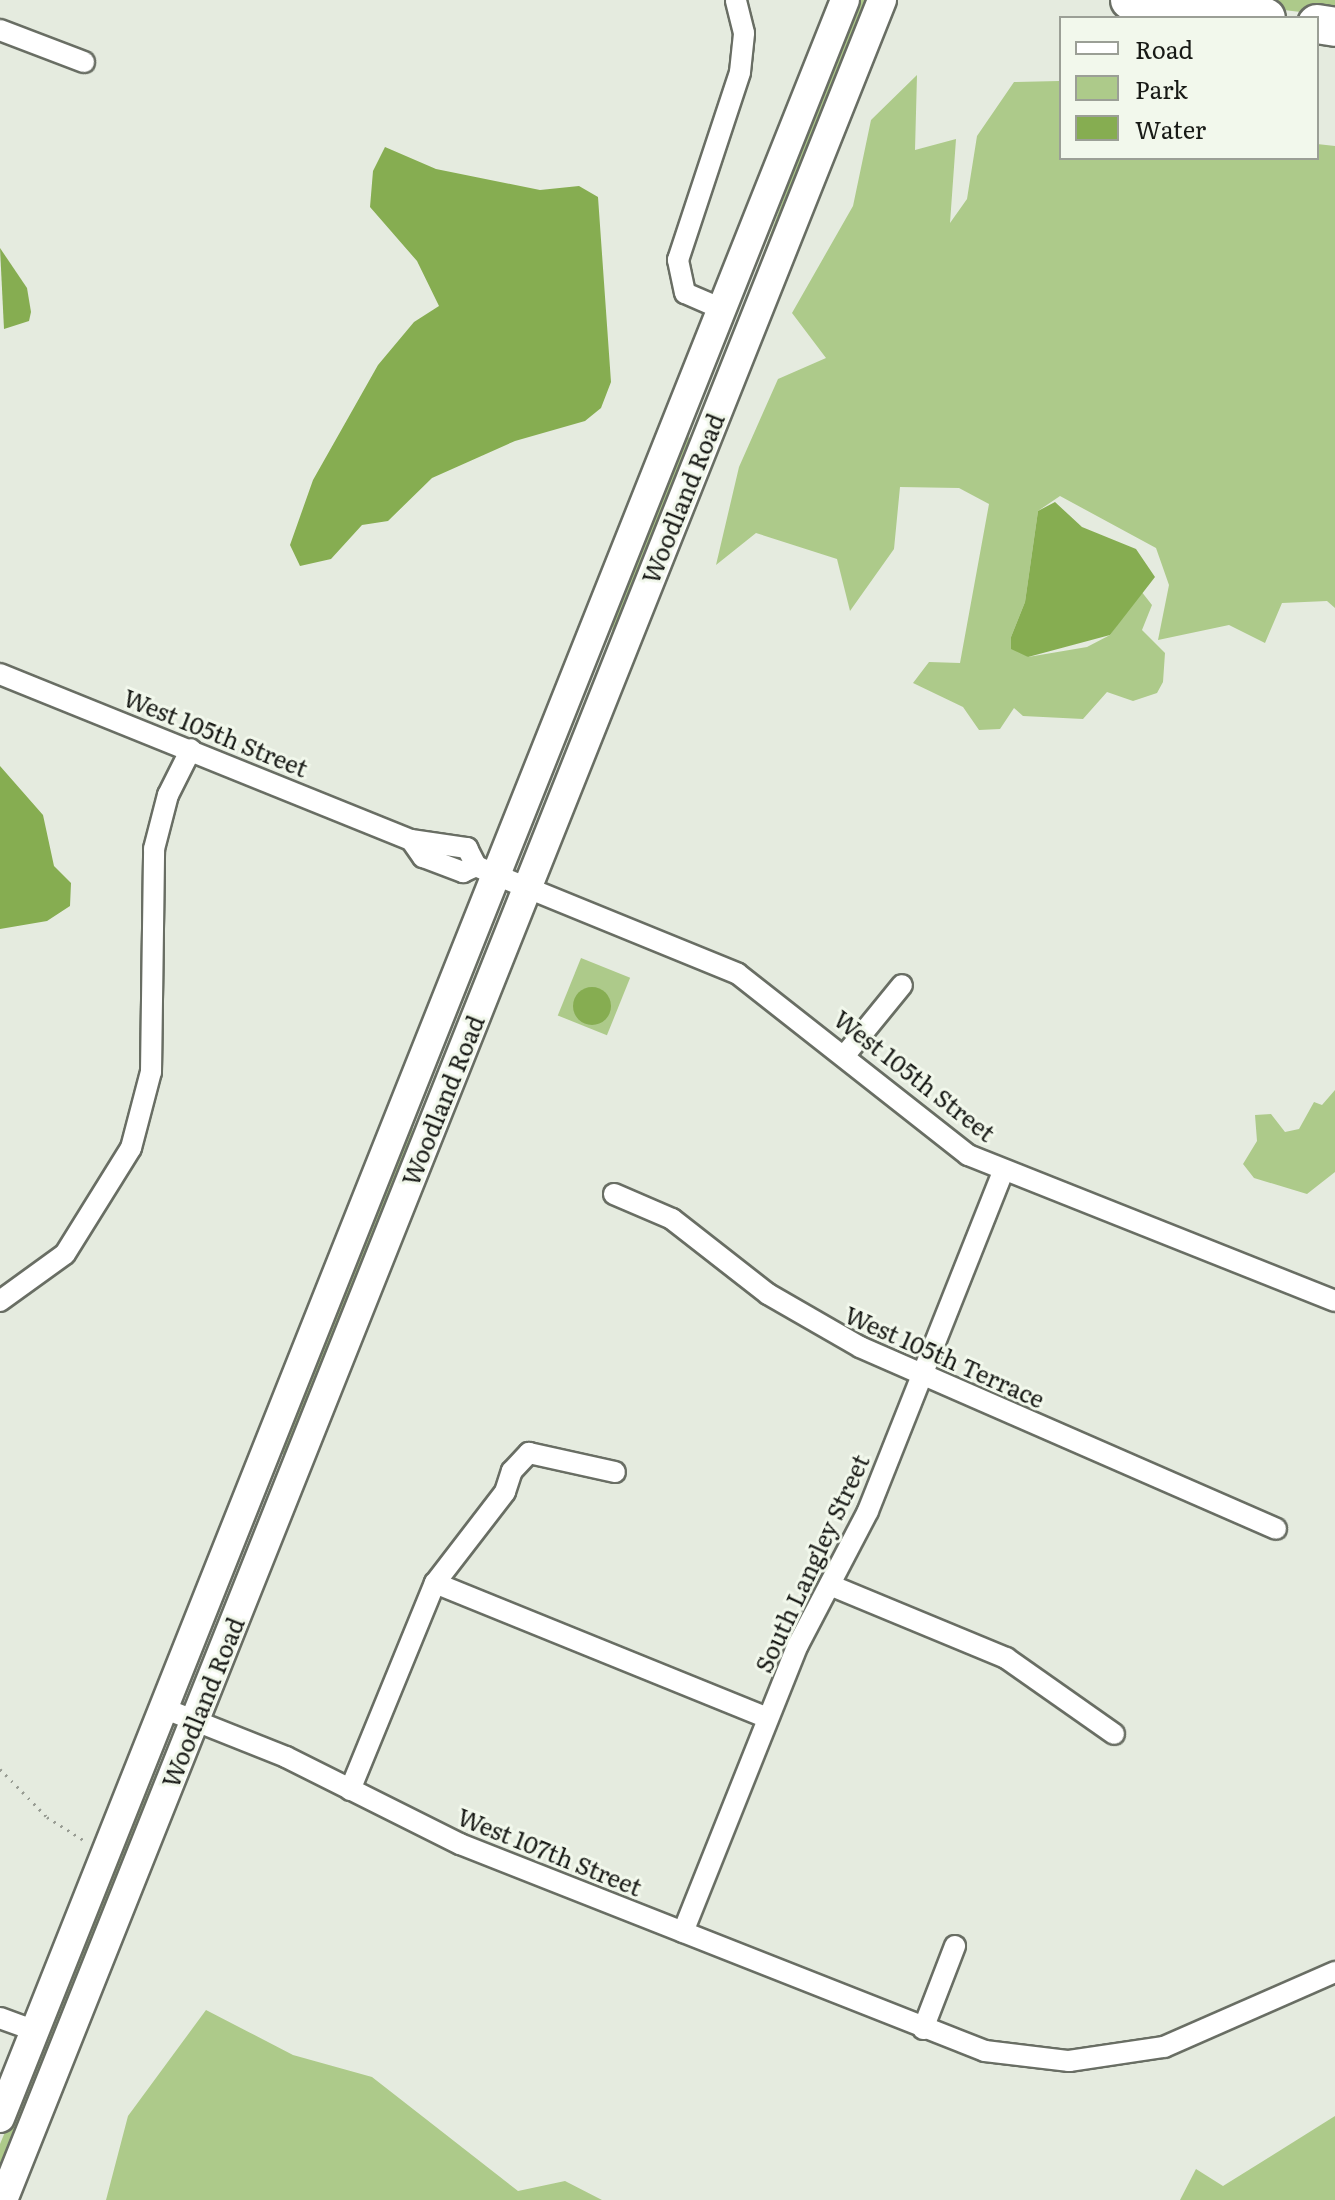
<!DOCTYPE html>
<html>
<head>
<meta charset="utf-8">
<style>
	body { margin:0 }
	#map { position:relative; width:1335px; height:2200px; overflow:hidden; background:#e5ebdf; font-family:Literata,serif }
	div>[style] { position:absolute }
	.green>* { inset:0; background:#adca8a; transform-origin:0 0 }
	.water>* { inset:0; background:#86ad51 }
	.round { border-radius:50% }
	.path>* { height:3px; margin-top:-1.5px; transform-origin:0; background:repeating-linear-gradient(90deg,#989c93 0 2px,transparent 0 8px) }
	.roads { filter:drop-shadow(2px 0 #696e64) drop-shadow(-2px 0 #696e64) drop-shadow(0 2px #696e64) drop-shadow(0 -2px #696e64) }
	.street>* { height:20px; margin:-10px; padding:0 10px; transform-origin:10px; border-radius:10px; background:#fff }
	.secondary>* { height:28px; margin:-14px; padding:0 14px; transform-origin:14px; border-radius:14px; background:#fff }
	.highway>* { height:38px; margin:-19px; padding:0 19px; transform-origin:19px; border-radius:19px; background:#fff }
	span { translate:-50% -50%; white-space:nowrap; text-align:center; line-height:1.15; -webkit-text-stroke:6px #f2f8ec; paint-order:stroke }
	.street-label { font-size:24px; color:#181a16 }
	.legend { position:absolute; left:1059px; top:16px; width:260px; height:144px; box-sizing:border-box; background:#f2f8ec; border:2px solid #9b9f96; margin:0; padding:10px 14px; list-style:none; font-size:24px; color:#181a16 }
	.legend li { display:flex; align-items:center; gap:16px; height:40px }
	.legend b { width:40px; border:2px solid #9b9f96 }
</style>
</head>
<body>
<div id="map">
	<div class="green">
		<div style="clip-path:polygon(856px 0,870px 0,768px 259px,762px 257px)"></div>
		<div style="clip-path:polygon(1206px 0,1335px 0,1335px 16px,1275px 9px)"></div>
		<div style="clip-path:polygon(917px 75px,915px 150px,956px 139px,950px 223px,967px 199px,977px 136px,1014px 82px,1059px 81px,1061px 158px,1317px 158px,1317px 144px,1335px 146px,1335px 608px,1327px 601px,1282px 603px,1265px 643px,1229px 625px,1158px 640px,1169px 585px,1156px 548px,1060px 496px,1038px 511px,1025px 602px,1011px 637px,1028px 657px,1087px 647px,1110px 635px,1141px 591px,1152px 605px,1142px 630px,1165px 653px,1163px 682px,1157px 693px,1133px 701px,1107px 692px,1083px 719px,1023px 716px,1014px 708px,1000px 729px,979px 730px,963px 707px,913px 683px,929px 662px,960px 663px,989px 504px,959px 488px,900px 487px,894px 549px,850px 611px,837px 559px,756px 533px,716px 565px,739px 467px,778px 379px,826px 358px,792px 313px,853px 206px,871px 120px)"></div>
		<div style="clip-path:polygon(686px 429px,691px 445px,611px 637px,616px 607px)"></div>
		<div style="left:581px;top:958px;width:53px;height:62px;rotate:22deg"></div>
		<div style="clip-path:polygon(1335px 1090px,1335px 1172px,1307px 1194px,1254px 1178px,1243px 1164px,1257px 1141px,1255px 1115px,1271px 1114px,1285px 1132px,1299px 1129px,1314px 1102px,1322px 1105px)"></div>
		<div style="clip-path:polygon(408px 1119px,414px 1121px,407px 1161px,283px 1471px,283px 1443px)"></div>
		<div style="clip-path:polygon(171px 1737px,174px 1739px,0 2180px,0 2144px)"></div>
		<div style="clip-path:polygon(206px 2010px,293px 2055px,372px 2077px,518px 2191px,565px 2181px,602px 2200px,106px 2200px,128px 2116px)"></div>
		<div style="clip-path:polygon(1335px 2116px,1335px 2200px,1180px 2200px,1196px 2169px,1223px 2186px)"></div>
	</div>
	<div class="water">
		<div style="clip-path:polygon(385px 147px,436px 169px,540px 190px,579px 186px,598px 197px,611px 382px,601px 408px,585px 421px,515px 441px,432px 478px,388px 521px,362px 525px,331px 559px,300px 566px,290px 545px,313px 480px,378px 365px,414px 322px,439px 306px,417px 261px,370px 207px,373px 171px)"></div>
		<div style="clip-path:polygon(0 248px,27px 288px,31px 312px,29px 321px,4px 329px)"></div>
		<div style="clip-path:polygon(1055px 502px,1082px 527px,1136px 549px,1155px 577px,1110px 635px,1028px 657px,1011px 649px,1011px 637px,1025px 602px,1038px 511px)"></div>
		<div style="clip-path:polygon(0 766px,43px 815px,54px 866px,71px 883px,70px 906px,47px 921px,0 929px)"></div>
		<div class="round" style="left:573px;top:987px;width:38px;height:38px"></div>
	</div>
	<div class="path">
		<div style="left:0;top:1769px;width:67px;rotate:45.6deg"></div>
		<div style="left:47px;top:1817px;width:45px;rotate:32.3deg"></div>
	</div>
	<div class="roads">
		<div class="street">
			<div style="left:0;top:30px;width:90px;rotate:20.9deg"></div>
			<div style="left:722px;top:309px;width:40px;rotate:-156.6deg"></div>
			<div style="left:685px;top:293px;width:34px;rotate:-102deg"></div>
			<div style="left:678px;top:260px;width:198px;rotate:-71.7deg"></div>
			<div style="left:740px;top:72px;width:39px;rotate:-84deg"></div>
			<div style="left:744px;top:33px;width:34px;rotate:-104deg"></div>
			<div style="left:0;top:674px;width:443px;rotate:22deg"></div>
			<div style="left:411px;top:840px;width:57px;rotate:8.1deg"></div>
			<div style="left:467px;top:848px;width:20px;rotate:63deg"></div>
			<div style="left:476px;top:866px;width:22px;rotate:24deg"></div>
			<div style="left:496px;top:875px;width:261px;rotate:22.2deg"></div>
			<div style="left:738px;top:974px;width:293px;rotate:38.2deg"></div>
			<div style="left:968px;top:1155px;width:395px;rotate:21.7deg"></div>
			<div style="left:411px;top:840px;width:21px;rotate:55deg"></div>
			<div style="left:423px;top:857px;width:43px;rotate:20.6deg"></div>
			<div style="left:463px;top:872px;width:14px;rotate:-25deg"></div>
			<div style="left:845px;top:1055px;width:90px;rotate:-50.8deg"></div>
			<div style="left:614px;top:1194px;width:63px;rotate:23.3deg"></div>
			<div style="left:672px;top:1219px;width:122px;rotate:38deg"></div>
			<div style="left:768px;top:1294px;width:106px;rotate:29.9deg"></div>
			<div style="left:860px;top:1347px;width:454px;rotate:23.6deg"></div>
			<div style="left:0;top:1301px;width:80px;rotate:-35.9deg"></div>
			<div style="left:65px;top:1254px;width:125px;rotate:-58.1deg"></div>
			<div style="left:131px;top:1148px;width:79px;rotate:-75.3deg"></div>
			<div style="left:151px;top:1072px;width:223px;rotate:-89.2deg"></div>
			<div style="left:154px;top:849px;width:56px;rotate:-75.5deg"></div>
			<div style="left:168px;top:795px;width:51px;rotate:-63.4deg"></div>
			<div style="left:435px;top:1583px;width:359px;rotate:22.1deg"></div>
			<div style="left:830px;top:1585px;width:191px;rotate:22.5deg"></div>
			<div style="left:1006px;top:1658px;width:132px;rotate:35.1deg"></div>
			<div style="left:163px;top:1708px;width:132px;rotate:21.7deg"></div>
			<div style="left:286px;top:1757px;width:195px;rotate:26.6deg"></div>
			<div style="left:460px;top:1844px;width:564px;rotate:21.52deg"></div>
			<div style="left:985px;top:2051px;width:85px;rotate:6.8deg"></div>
			<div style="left:1069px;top:2061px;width:96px;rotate:-8.4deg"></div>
			<div style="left:1164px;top:2047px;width:187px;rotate:-23.7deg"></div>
			<div style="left:350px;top:1790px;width:224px;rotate:-67.7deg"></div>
			<div style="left:435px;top:1583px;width:115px;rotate:-52.4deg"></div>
			<div style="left:505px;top:1492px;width:22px;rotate:-72deg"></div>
			<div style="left:512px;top:1471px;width:25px;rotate:-47deg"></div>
			<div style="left:529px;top:1453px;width:88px;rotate:12.5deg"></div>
			<div style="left:683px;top:1932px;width:309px;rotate:-68.2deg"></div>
			<div style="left:798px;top:1645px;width:151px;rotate:-62.4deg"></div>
			<div style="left:868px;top:1511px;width:366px;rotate:-68.3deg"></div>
			<div style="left:0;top:2018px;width:37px;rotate:20deg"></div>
			<div style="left:923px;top:2029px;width:89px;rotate:-68.9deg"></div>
		</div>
		<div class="secondary">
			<div style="left:0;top:2118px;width:2280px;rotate:-68.25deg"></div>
			<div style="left:3px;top:2200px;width:2369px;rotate:-68.22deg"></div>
		</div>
		<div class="highway">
			<div style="left:1130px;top:0;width:137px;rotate:7.5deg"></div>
			<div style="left:1317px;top:24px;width:18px;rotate:9deg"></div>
		</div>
	</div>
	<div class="street-label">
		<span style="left:682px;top:498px;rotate:-68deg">Woodland Road</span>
		<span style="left:216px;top:732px;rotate:22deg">West 105th Street</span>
		<span style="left:915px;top:1075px;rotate:38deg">West 105th Street</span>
		<span style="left:442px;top:1100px;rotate:-68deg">Woodland Road</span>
		<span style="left:945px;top:1356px;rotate:24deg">West 105th Terrace</span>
		<span style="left:811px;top:1563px;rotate:-65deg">South Langley Street</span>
		<span style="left:202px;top:1702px;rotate:-68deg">Woodland Road</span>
		<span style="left:550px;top:1851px;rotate:22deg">West 107th Street</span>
	</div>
	<ul class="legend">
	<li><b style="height:10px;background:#fff"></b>Road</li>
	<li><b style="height:22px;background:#adca8a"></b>Park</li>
	<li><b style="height:22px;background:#86ad51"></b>Water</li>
	</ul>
</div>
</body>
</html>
